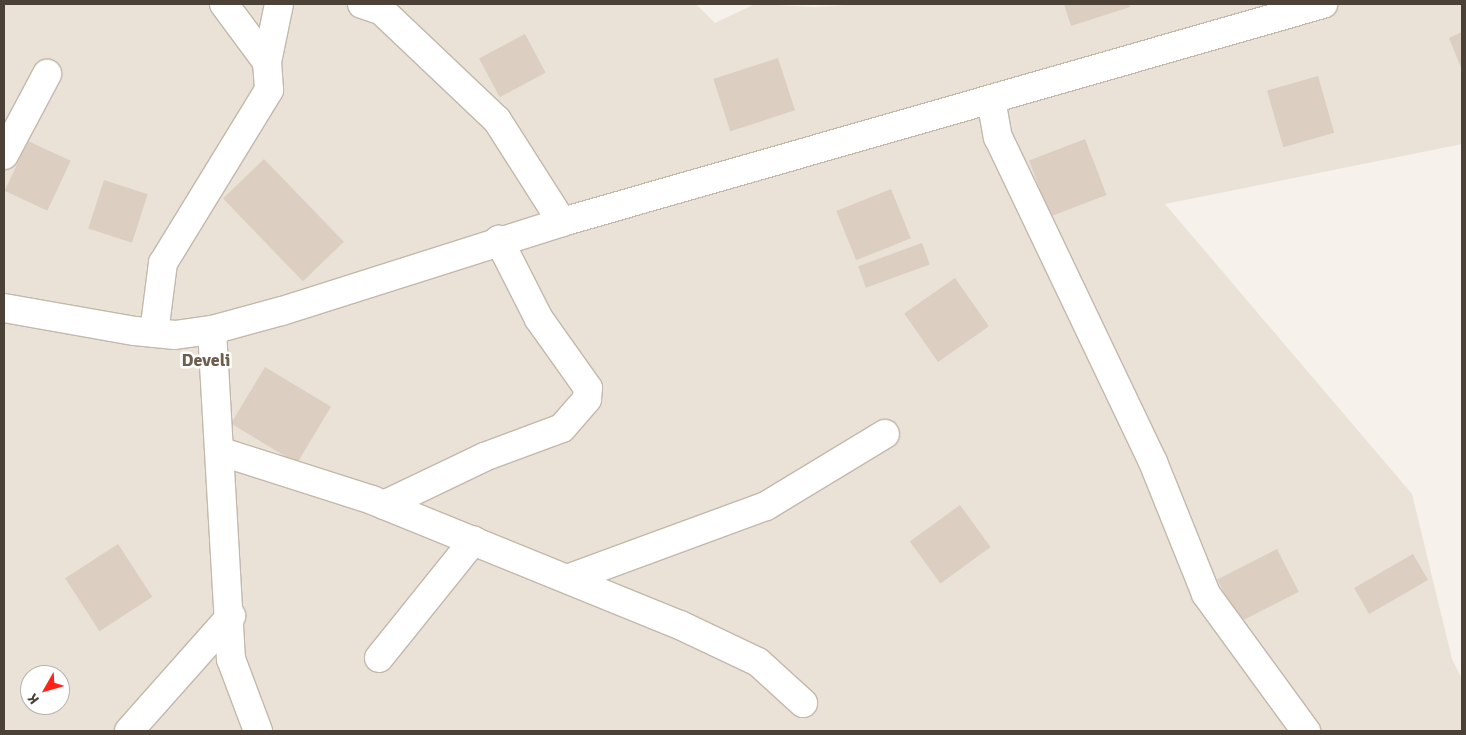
<!DOCTYPE html>
<html>
<head>
<meta charset="utf-8">
<style>
	body { margin:0 }
	#map { position:relative; width:1466px; height:735px; overflow:hidden; background:#f6f1ea; font-family:Signika,sans-serif }
	div>[style] { position:absolute }
	.residential>* { inset:0; background:#eae2d7 }
	.building>* { inset:0; background:#dccec1; transform-origin:0 0 }
	.roads { filter:drop-shadow(1px 0 #c3b8ab) drop-shadow(-1px 0 #c3b8ab) drop-shadow(0 1px #c3b8ab) drop-shadow(0 -1px #c3b8ab) }
	.minor>* { height:28px; margin:-14px; padding:0 14px; transform-origin:14px; border-radius:14px; background:#fff }
	span { translate:-50% -50%; white-space:nowrap; text-align:center; line-height:1.15; -webkit-text-stroke:5px #fff; paint-order:stroke }
	.quarter-label { font-size:18px; color:#6f5e4d; font-weight:700 }
	.frame { position:absolute; inset:0; border:5px solid #4b4137; pointer-events:none }
	.north { position:absolute; left:20px; top:665px; width:50px; height:50px; box-sizing:border-box; background:#fff; border:1px solid #b7b3af; border-radius:50%; rotate:232deg; font-size:14px; font-weight:700; line-height:20px; text-align:center; color:#4b4137 }
	.north::after { content:''; display:block; margin:auto; width:18px; height:22px; background:#ff2217; clip-path:polygon(50% 0,100% 100%,50% 72%,0 100%) }
</style>
</head>
<body>
<div id="map">
	<div class="residential">
		<div style="clip-path:polygon(evenodd,4px 4px,696px 4px,715px 23px,755px 4px,815px 7px,863px 4px,1462px 4px,1462px 144px,1165px 204px,1412px 494px,1452px 659px,1462px 679px,1462px 731px,4px 731px,4px 4px,30px 675px,60px 675px,60px 705px,30px 705px,30px 675px)"></div>
	</div>
	<div class="building">
		<div style="clip-path:polygon(1064px 4px,1129px 4px,1130px 7px,1071px 26px)"></div>
		<div style="clip-path:polygon(1462px 32px,1462px 70px,1449px 38px)"></div>
		<div style="left:525px;top:34px;width:44px;height:52px;rotate:62deg"></div>
		<div style="left:778px;top:58px;width:55px;height:68px;rotate:72deg"></div>
		<div style="left:1318px;top:76px;width:59px;height:53px;rotate:74deg"></div>
		<div style="left:1085px;top:139px;width:60px;height:60px;rotate:69deg"></div>
		<div style="left:28px;top:141px;width:47px;height:55px;rotate:25deg"></div>
		<div style="left:264px;top:159px;width:115px;height:57px;rotate:46deg"></div>
		<div style="left:104px;top:180px;width:46px;height:51px;rotate:18deg"></div>
		<div style="left:891px;top:189px;width:53px;height:59px;rotate:68deg"></div>
		<div style="left:922px;top:243px;width:23px;height:68px;rotate:70deg"></div>
		<div style="left:955px;top:278px;width:59px;height:62px;rotate:55deg"></div>
		<div style="left:265px;top:367px;width:77px;height:66px;rotate:31deg"></div>
		<div style="left:960px;top:505px;width:52px;height:62px;rotate:54deg"></div>
		<div style="left:118px;top:544px;width:63px;height:63px;rotate:57deg"></div>
		<div style="left:1277px;top:549px;width:48px;height:67px;rotate:63deg"></div>
		<div style="left:1413px;top:554px;width:30px;height:68px;rotate:60deg"></div>
	</div>
	<div class="roads">
		<div class="minor">
			<div style="left:224px;top:4px;width:72px;rotate:53.4deg"></div>
			<div style="left:362px;top:4px;width:21px;rotate:19deg"></div>
			<div style="left:382px;top:11px;width:158px;rotate:43.5deg"></div>
			<div style="left:497px;top:120px;width:121px;rotate:57.5deg"></div>
			<div style="left:991px;top:99px;width:39px;rotate:80deg"></div>
			<div style="left:998px;top:137px;width:360px;rotate:64.5deg"></div>
			<div style="left:1153px;top:462px;width:142px;rotate:68.1deg"></div>
			<div style="left:1206px;top:594px;width:170px;rotate:53.9deg"></div>
			<div style="left:4px;top:155px;width:92px;rotate:-62deg"></div>
			<div style="left:4px;top:308px;width:133px;rotate:10deg"></div>
			<div style="left:135px;top:331px;width:40px;rotate:5.7deg"></div>
			<div style="left:175px;top:335px;width:37px;rotate:-8deg"></div>
			<div style="left:212px;top:330px;width:73px;rotate:-15.2deg"></div>
			<div style="left:282px;top:311px;width:294px;rotate:-17.6deg"></div>
			<div style="left:562px;top:222px;width:792px;rotate:-15.99deg"></div>
			<div style="left:212px;top:330px;width:330px;rotate:86.7deg"></div>
			<div style="left:231px;top:659px;width:77px;rotate:69.4deg"></div>
			<div style="left:154px;top:333px;width:71px;rotate:-82.7deg"></div>
			<div style="left:163px;top:263px;width:203px;rotate:-58.5deg"></div>
			<div style="left:269px;top:90px;width:28px;rotate:-94deg"></div>
			<div style="left:267px;top:62px;width:59px;rotate:-78.3deg"></div>
			<div style="left:222px;top:452px;width:157px;rotate:17.7deg"></div>
			<div style="left:372px;top:500px;width:332px;rotate:22.1deg"></div>
			<div style="left:680px;top:625px;width:86px;rotate:25.4deg"></div>
			<div style="left:758px;top:662px;width:61px;rotate:42.3deg"></div>
			<div style="left:384px;top:505px;width:111px;rotate:-25.6deg"></div>
			<div style="left:484px;top:457px;width:83px;rotate:-20.4deg"></div>
			<div style="left:562px;top:428px;width:38px;rotate:-49deg"></div>
			<div style="left:587px;top:399px;width:11px;rotate:-85deg"></div>
			<div style="left:588px;top:388px;width:85px;rotate:-125.4deg"></div>
			<div style="left:539px;top:319px;width:89px;rotate:-116.9deg"></div>
			<div style="left:570px;top:578px;width:209px;rotate:-20.2deg"></div>
			<div style="left:766px;top:506px;width:139px;rotate:-31.2deg"></div>
			<div style="left:379px;top:658px;width:151px;rotate:-51.2deg"></div>
			<div style="left:129px;top:731px;width:154px;rotate:-48.4deg"></div>
		</div>
	</div>
	<div class="quarter-label">
		<span style="left:206px;top:360px">Develi</span>
	</div>
	<div class="frame"></div>
	<div class="north">K</div>
</div>
</body>
</html>
